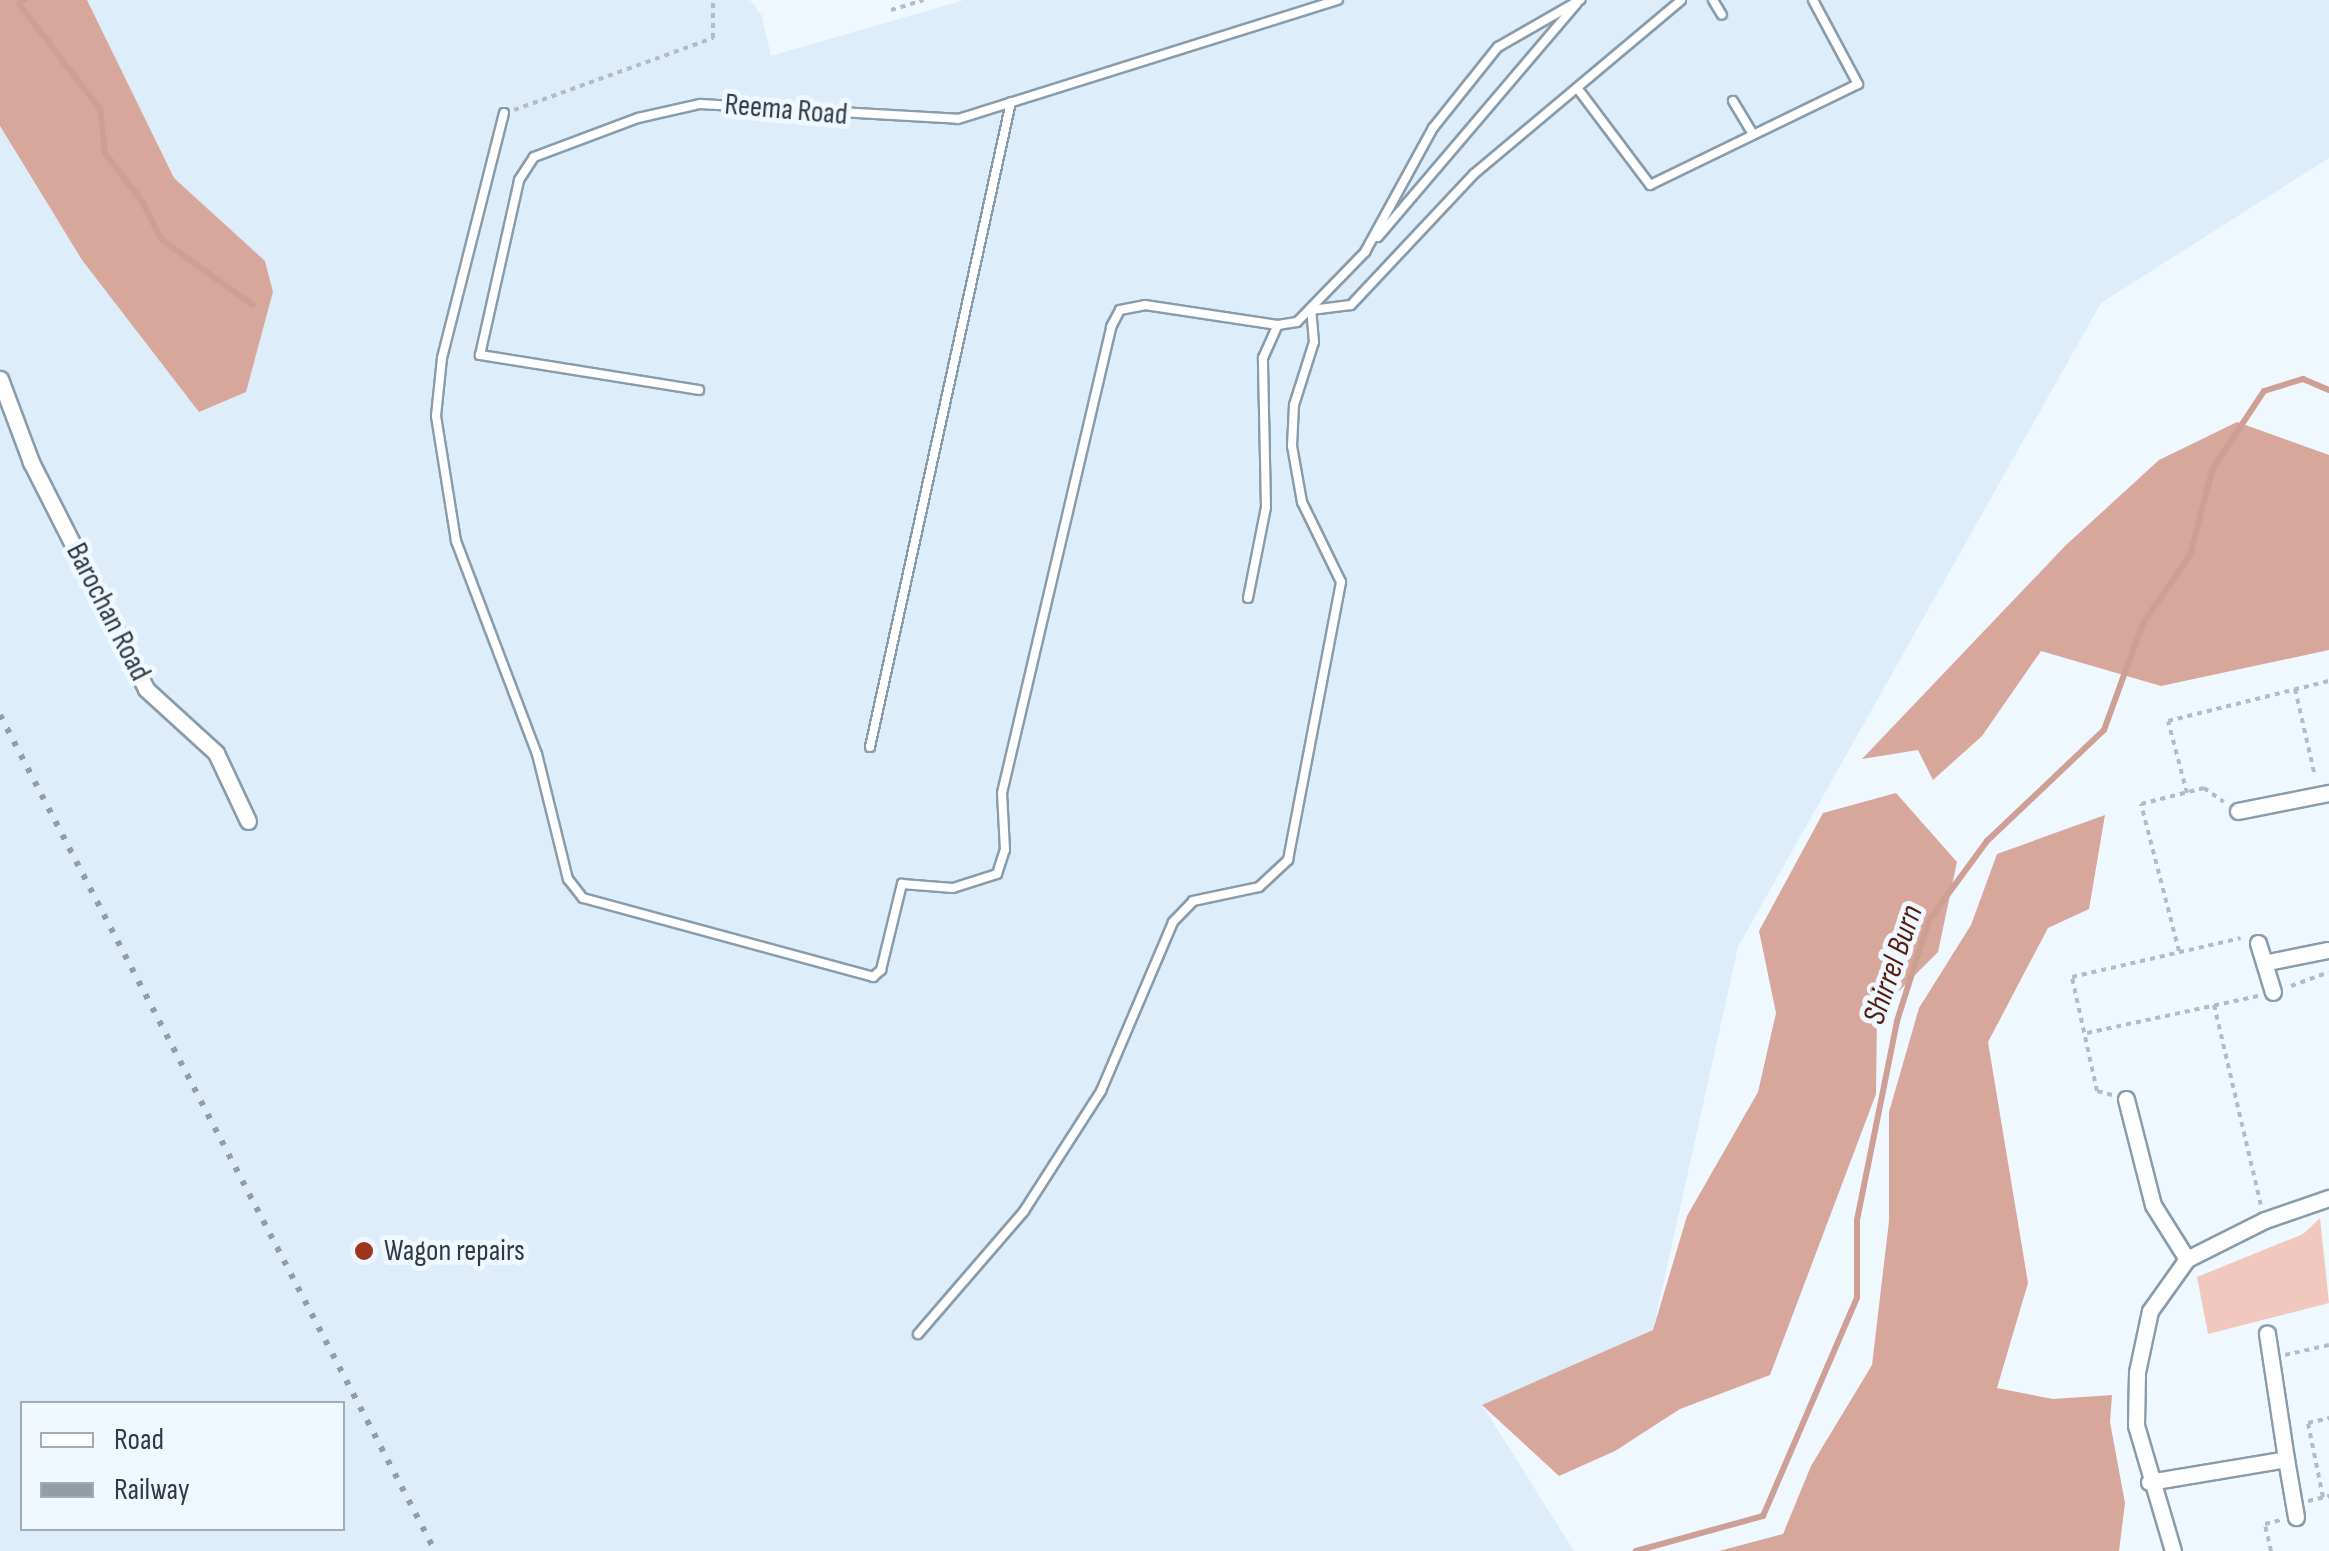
<!DOCTYPE html>
<html>
<head>
<meta charset="utf-8">
<style>
	body { margin:0 }
	#map { position:relative; width:2329px; height:1551px; overflow:hidden; background:#f0f8ff; font-family:"Sofia Sans Condensed",sans-serif }
	div>[style] { position:absolute }
	.built>* { inset:0; background:#deedfa }
	.green>* { inset:0; background:#f0c8be }
	.forest>* { inset:0; background:#d7a79c }
	.stream>* { height:6px; margin:-3px; padding:0 3px; transform-origin:3px; border-radius:3px; background:#ce9f94 }
	.path>* { height:4px; margin-top:-2px; transform-origin:0; background:repeating-linear-gradient(90deg,#b4bcc3 0 5px,transparent 0 10px) }
	.roads { filter:drop-shadow(2px 0 #899cab) drop-shadow(-2px 0 #899cab) drop-shadow(0 2px #899cab) drop-shadow(0 -2px #899cab) }
	.service>* { height:8px; margin:-4px; padding:0 4px; transform-origin:4px; border-radius:4px; background:#fff }
	.minor>* { height:15px; margin:-7.5px; padding:0 7.5px; transform-origin:7.5px; border-radius:7.5px; background:#fff }
	.rail>* { height:6px; margin-top:-3px; transform-origin:0; background:repeating-linear-gradient(90deg,#959da4 0 5px,transparent 0 15px) }
	.dots>* { width:28px; height:28px; translate:-50% -50%; box-sizing:border-box; border:5px solid #f0f8ff; border-radius:50% }
	span { translate:-50% -50%; white-space:nowrap; text-align:center; line-height:1.15; -webkit-text-stroke:10px #f0f8ff; paint-order:stroke }
	.street-label { font-size:30px; color:#323a40 }
	.poi-label { font-size:30px; color:#323a40 }
	.left { translate:0 -50%; text-align:left }
	.water-label { font-size:32px; color:#561c10; font-style:italic }
	.legend { position:absolute; left:20px; top:1401px; width:325px; height:130px; box-sizing:border-box; background:#f0f8ff; border:2px solid #a4acb3; margin:0; padding:12px 18px; list-style:none; font-size:30px; color:#323a40 }
	.legend li { display:flex; align-items:center; gap:20px; height:50px }
	.legend b { width:50px; border:2px solid #a4acb3 }
</style>
</head>
<body>
<div id="map">
	<div class="built">
		<div style="clip-path:polygon(evenodd,87px 0,750px 0,762px 16px,771px 56px,964px 0,2329px 0,2329px 158px,2101px 303px,1738px 947px,1653px 1330px,1482px 1405px,1574px 1551px,0 1551px,0 126px,82px 260px,246px 392px,273px 292px,265px 261px,174px 178px,87px 0,22px 1404px,342px 1404px,342px 1528px,22px 1528px,22px 1404px)"></div>
	</div>
	<div class="green">
		<div style="clip-path:polygon(2320px 1218px,2329px 1303px,2208px 1334px,2197px 1277px,2303px 1234px)"></div>
	</div>
	<div class="forest">
		<div style="clip-path:polygon(0 0,87px 0,174px 178px,265px 261px,273px 292px,246px 392px,199px 412px,82px 260px,0 126px)"></div>
		<div style="clip-path:polygon(2237px 422px,2329px 455px,2329px 650px,2161px 686px,2041px 651px,1982px 736px,1933px 780px,1918px 750px,1862px 759px,2065px 546px,2159px 460px)"></div>
		<div style="clip-path:polygon(1896px 793px,1957px 862px,1938px 952px,1877px 1013px,1876px 1094px,1770px 1375px,1680px 1409px,1615px 1451px,1559px 1476px,1482px 1405px,1653px 1330px,1687px 1216px,1758px 1092px,1776px 1013px,1759px 931px,1823px 813px)"></div>
		<div style="clip-path:polygon(2105px 815px,2089px 909px,2048px 928px,1988px 1042px,2028px 1283px,1997px 1388px,2053px 1399px,2112px 1395px,2110px 1422px,2125px 1503px,2119px 1551px,1719px 1551px,1783px 1534px,1811px 1466px,1872px 1365px,1889px 1221px,1889px 1112px,1919px 1008px,1971px 925px,1997px 854px)"></div>
	</div>
	<div class="stream">
		<div style="left:24px;top:0;width:6px;rotate:141deg"></div>
		<div style="left:19px;top:4px;width:133px;rotate:52.4deg"></div>
		<div style="left:100px;top:109px;width:44px;rotate:83.5deg"></div>
		<div style="left:105px;top:153px;width:63px;rotate:52.8deg"></div>
		<div style="left:143px;top:203px;width:40px;rotate:63.4deg"></div>
		<div style="left:161px;top:239px;width:113px;rotate:35.7deg"></div>
		<div style="left:1636px;top:1551px;width:132px;rotate:-15.4deg"></div>
		<div style="left:1763px;top:1516px;width:237px;rotate:-66.7deg"></div>
		<div style="left:1857px;top:1298px;width:78px;rotate:-90deg"></div>
		<div style="left:1857px;top:1220px;width:203px;rotate:-78.6deg"></div>
		<div style="left:1897px;top:1021px;width:106px;rotate:-72.4deg"></div>
		<div style="left:1929px;top:920px;width:98px;rotate:-53.7deg"></div>
		<div style="left:1987px;top:841px;width:161px;rotate:-43.5deg"></div>
		<div style="left:2104px;top:730px;width:114px;rotate:-70deg"></div>
		<div style="left:2143px;top:623px;width:83px;rotate:-55.3deg"></div>
		<div style="left:2190px;top:555px;width:90px;rotate:-75.2deg"></div>
		<div style="left:2213px;top:468px;width:92px;rotate:-56.5deg"></div>
		<div style="left:2264px;top:391px;width:41px;rotate:-17.1deg"></div>
		<div style="left:2303px;top:379px;width:28px;rotate:23deg"></div>
	</div>
	<div class="path">
		<div style="left:891px;top:10px;width:34px;rotate:-17deg"></div>
		<div style="left:514px;top:110px;width:212px;rotate:-19.9deg"></div>
		<div style="left:713px;top:38px;width:38px;rotate:-90deg"></div>
		<div style="left:2295px;top:689px;width:89px;rotate:77.1deg"></div>
		<div style="left:2187px;top:793px;width:74px;rotate:-104.8deg"></div>
		<div style="left:2168px;top:721px;width:166px;rotate:-14deg"></div>
		<div style="left:2179px;top:951px;width:152px;rotate:-104.5deg"></div>
		<div style="left:2141px;top:804px;width:65px;rotate:-14.3deg"></div>
		<div style="left:2204px;top:788px;width:24px;rotate:35deg"></div>
		<div style="left:2291px;top:986px;width:40px;rotate:-20.2deg"></div>
		<div style="left:2214px;top:1005px;width:205px;rotate:76.8deg"></div>
		<div style="left:2087px;top:1033px;width:175px;rotate:-12.2deg"></div>
		<div style="left:2112px;top:1095px;width:16px;rotate:-165deg"></div>
		<div style="left:2097px;top:1091px;width:117px;rotate:-102.4deg"></div>
		<div style="left:2072px;top:977px;width:173px;rotate:-13deg"></div>
		<div style="left:2285px;top:1355px;width:45px;rotate:-12.8deg"></div>
		<div style="left:2323px;top:1497px;width:76px;rotate:-101.5deg"></div>
		<div style="left:2308px;top:1423px;width:22px;rotate:-13deg"></div>
		<div style="left:2308px;top:1501px;width:22px;rotate:-13deg"></div>
		<div style="left:2271px;top:1551px;width:28px;rotate:-103deg"></div>
		<div style="left:2265px;top:1524px;width:16px;rotate:-14deg"></div>
	</div>
	<div class="roads">
		<div class="service">
			<div style="left:1713px;top:0;width:17px;rotate:59deg"></div>
			<div style="left:1578px;top:89px;width:120px;rotate:53.1deg"></div>
			<div style="left:1650px;top:185px;width:231px;rotate:-25.9deg"></div>
			<div style="left:1858px;top:84px;width:95px;rotate:-118.2deg"></div>
			<div style="left:1733px;top:101px;width:39px;rotate:59deg"></div>
			<div style="left:504px;top:113px;width:253px;rotate:104.2deg"></div>
			<div style="left:442px;top:358px;width:58px;rotate:95.9deg"></div>
			<div style="left:436px;top:416px;width:127px;rotate:80.9deg"></div>
			<div style="left:456px;top:541px;width:228px;rotate:69.2deg"></div>
			<div style="left:537px;top:754px;width:129px;rotate:76.1deg"></div>
			<div style="left:568px;top:879px;width:24px;rotate:52deg"></div>
			<div style="left:583px;top:898px;width:301px;rotate:15.2deg"></div>
			<div style="left:873px;top:977px;width:11px;rotate:-41deg"></div>
			<div style="left:881px;top:970px;width:89px;rotate:-76.3deg"></div>
			<div style="left:902px;top:884px;width:51px;rotate:4.5deg"></div>
			<div style="left:953px;top:888px;width:46px;rotate:-17.7deg"></div>
			<div style="left:997px;top:874px;width:25px;rotate:-72deg"></div>
			<div style="left:1005px;top:850px;width:57px;rotate:-93deg"></div>
			<div style="left:1002px;top:793px;width:479px;rotate:-76.8deg"></div>
			<div style="left:1111px;top:327px;width:19px;rotate:-62deg"></div>
			<div style="left:1120px;top:310px;width:25px;rotate:-11deg"></div>
			<div style="left:1145px;top:305px;width:134px;rotate:8.6deg"></div>
			<div style="left:1278px;top:325px;width:19px;rotate:-9deg"></div>
			<div style="left:1297px;top:322px;width:98px;rotate:-45.8deg"></div>
			<div style="left:1365px;top:252px;width:141px;rotate:-61.3deg"></div>
			<div style="left:1433px;top:128px;width:104px;rotate:-51.3deg"></div>
			<div style="left:1498px;top:47px;width:95px;rotate:-29.8deg"></div>
			<div style="left:1378px;top:237px;width:306px;rotate:-49.6deg"></div>
			<div style="left:1311px;top:310px;width:40px;rotate:-7.1deg"></div>
			<div style="left:1351px;top:305px;width:180px;rotate:-46.8deg"></div>
			<div style="left:1474px;top:174px;width:270px;rotate:-40deg"></div>
			<div style="left:699px;top:390px;width:222px;rotate:-170.9deg"></div>
			<div style="left:480px;top:355px;width:179px;rotate:-77.4deg"></div>
			<div style="left:519px;top:180px;width:27px;rotate:-57deg"></div>
			<div style="left:534px;top:157px;width:111px;rotate:-20.6deg"></div>
			<div style="left:638px;top:118px;width:64px;rotate:-12.7deg"></div>
			<div style="left:700px;top:104px;width:258px;rotate:3.3deg"></div>
			<div style="left:958px;top:119px;width:398px;rotate:-17.4deg"></div>
			<div style="left:1248px;top:598px;width:93px;rotate:-78.8deg"></div>
			<div style="left:1266px;top:507px;width:149px;rotate:-91.2deg"></div>
			<div style="left:1263px;top:358px;width:36px;rotate:-66deg"></div>
			<div style="left:870px;top:747px;width:660px;rotate:-77.67deg"></div>
			<div style="left:918px;top:1334px;width:162px;rotate:-49.2deg"></div>
			<div style="left:1024px;top:1211px;width:143px;rotate:-57.3deg"></div>
			<div style="left:1101px;top:1091px;width:184px;rotate:-66.9deg"></div>
			<div style="left:1173px;top:922px;width:29px;rotate:-46deg"></div>
			<div style="left:1193px;top:901px;width:67px;rotate:-12deg"></div>
			<div style="left:1259px;top:887px;width:40px;rotate:-43deg"></div>
			<div style="left:1288px;top:860px;width:283px;rotate:-79.2deg"></div>
			<div style="left:1341px;top:582px;width:89px;rotate:-116deg"></div>
			<div style="left:1302px;top:502px;width:57px;rotate:-100.1deg"></div>
			<div style="left:1292px;top:446px;width:41px;rotate:-87.2deg"></div>
			<div style="left:1294px;top:405px;width:66px;rotate:-72.4deg"></div>
			<div style="left:1314px;top:342px;width:32px;rotate:-95deg"></div>
		</div>
		<div class="minor">
			<div style="left:0;top:379px;width:89px;rotate:69.5deg"></div>
			<div style="left:31px;top:462px;width:254px;rotate:63.1deg"></div>
			<div style="left:146px;top:689px;width:95px;rotate:42.4deg"></div>
			<div style="left:216px;top:753px;width:75px;rotate:64.8deg"></div>
			<div style="left:2238px;top:811px;width:93px;rotate:-11.2deg"></div>
			<div style="left:2258px;top:943px;width:51px;rotate:73deg"></div>
			<div style="left:2268px;top:962px;width:60px;rotate:-11.5deg"></div>
			<div style="left:2126px;top:1099px;width:109px;rotate:75.7deg"></div>
			<div style="left:2153px;top:1205px;width:64px;rotate:57.8deg"></div>
			<div style="left:2286px;top:1459px;width:59px;rotate:80.2deg"></div>
			<div style="left:2149px;top:1482px;width:139px;rotate:-9.5deg"></div>
			<div style="left:2286px;top:1459px;width:127px;rotate:-98.6deg"></div>
			<div style="left:2173px;top:1551px;width:131px;rotate:-106.4deg"></div>
			<div style="left:2136px;top:1425px;width:53px;rotate:-88.9deg"></div>
			<div style="left:2137px;top:1372px;width:62px;rotate:-78deg"></div>
			<div style="left:2150px;top:1311px;width:64px;rotate:-54.6deg"></div>
			<div style="left:2187px;top:1259px;width:87px;rotate:-26.6deg"></div>
			<div style="left:2265px;top:1220px;width:68px;rotate:-19deg"></div>
		</div>
	</div>
	<div class="rail">
		<div style="left:0;top:715px;width:942px;rotate:62.51deg"></div>
	</div>
	<div class="dots">
		<div style="left:364px;top:1251px;background:#9d341e"></div>
	</div>
	<div class="street-label">
		<span style="left:786px;top:110px;rotate:5deg">Reema Road</span>
		<span style="left:108px;top:612px;rotate:63deg">Barochan Road</span>
	</div>
	<div class="poi-label">
		<span class="left" style="left:384px;top:1251px">Wagon repairs</span>
	</div>
	<div class="water-label">
		<span style="left:1894px;top:965px;rotate:-71deg">Shirrel Burn</span>
	</div>
	<ul class="legend">
	<li><b style="height:12px;background:#fff"></b>Road</li>
	<li><b style="height:12px;background:#959da4"></b>Railway</li>
	</ul>
</div>
</body>
</html>
